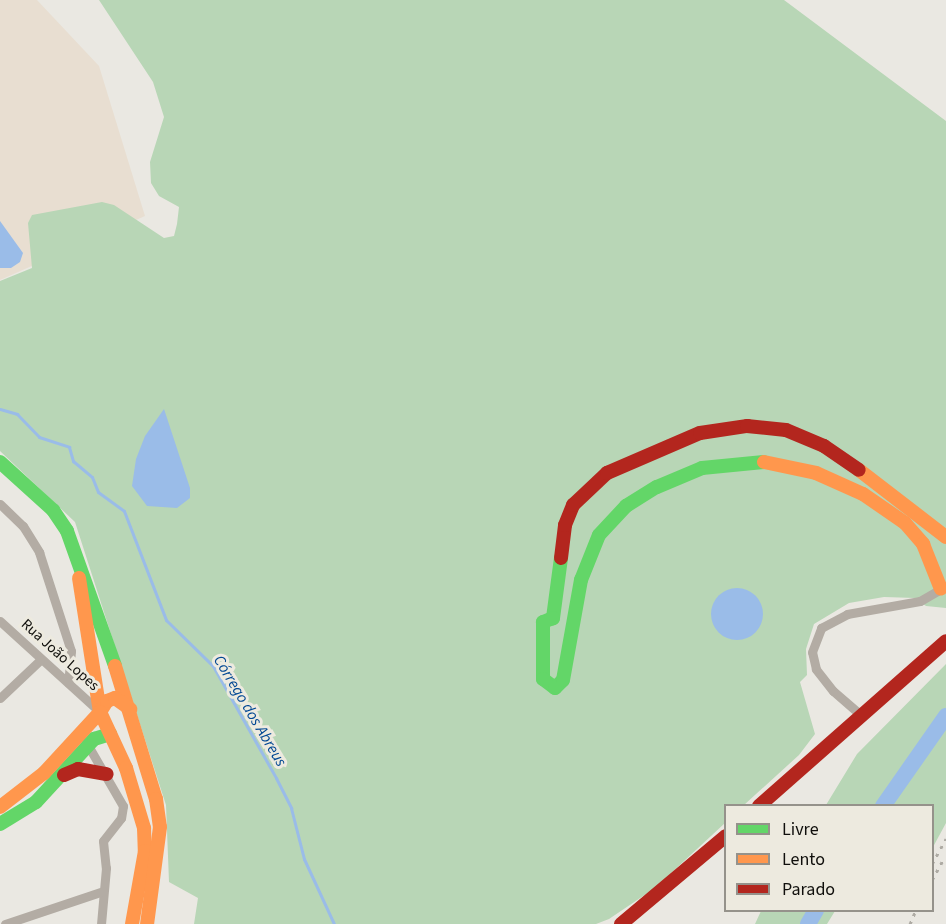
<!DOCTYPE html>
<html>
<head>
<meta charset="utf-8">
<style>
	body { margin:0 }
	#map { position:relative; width:946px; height:924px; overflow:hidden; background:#eae8e2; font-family:"Source Sans 3",sans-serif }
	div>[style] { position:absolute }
	.industrial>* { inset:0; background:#e8ded1 }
	.green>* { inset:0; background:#b8d6b6 }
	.water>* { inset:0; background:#9abce8 }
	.round { border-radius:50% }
	.stream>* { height:3px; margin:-1.5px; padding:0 1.5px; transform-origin:1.5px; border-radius:1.5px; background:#9abce8 }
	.river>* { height:16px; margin:-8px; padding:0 8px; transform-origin:8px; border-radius:8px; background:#9abce8 }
	.street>* { height:9px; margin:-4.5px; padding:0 4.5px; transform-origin:4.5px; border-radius:4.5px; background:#b3aca4 }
	.fast>* { height:14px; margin:-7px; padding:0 7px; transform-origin:7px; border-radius:7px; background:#63d668 }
	.slow>* { height:14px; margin:-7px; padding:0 7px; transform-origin:7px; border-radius:7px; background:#ff974d }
	.jam>* { height:14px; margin:-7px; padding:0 7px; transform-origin:7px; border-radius:7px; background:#b3261e }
	.rail>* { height:3px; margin-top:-1.5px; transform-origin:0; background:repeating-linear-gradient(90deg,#aeaba4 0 3px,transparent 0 9px) }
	span { translate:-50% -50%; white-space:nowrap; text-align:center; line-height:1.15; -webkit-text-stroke:6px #edeadf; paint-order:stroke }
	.street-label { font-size:15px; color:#100f0c }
	.water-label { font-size:16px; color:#004793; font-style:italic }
	.legend { position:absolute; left:724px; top:804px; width:210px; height:108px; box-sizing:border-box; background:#edeadf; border:2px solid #95928b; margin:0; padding:8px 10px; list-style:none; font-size:18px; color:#100f0c }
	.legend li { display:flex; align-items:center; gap:12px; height:30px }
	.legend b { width:30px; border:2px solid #95928b }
</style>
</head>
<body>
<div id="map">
	<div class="industrial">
		<div style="clip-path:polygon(0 0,37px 0,99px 66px,145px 216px,0 280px)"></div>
	</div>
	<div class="green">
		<div style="clip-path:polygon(99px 0,784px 0,946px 121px,946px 608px,926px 606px,915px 598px,884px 597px,849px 603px,814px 624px,806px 649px,807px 675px,800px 682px,815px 734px,799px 755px,744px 805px,726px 806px,725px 823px,655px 888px,609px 919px,596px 924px,194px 924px,198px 898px,169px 882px,166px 805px,75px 522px,0 451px,0 281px,32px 268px,28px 223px,32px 215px,102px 202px,114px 205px,164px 238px,174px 236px,177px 224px,179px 207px,159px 196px,151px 183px,150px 162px,164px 117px,153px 82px)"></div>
		<div style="clip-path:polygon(946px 664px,946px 823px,933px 847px,932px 806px,826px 805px,857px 754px)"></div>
		<div style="clip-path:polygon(761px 911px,761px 910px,835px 911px,827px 924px,755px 924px)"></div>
	</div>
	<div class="water">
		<div style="clip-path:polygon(0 221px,23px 253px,20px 262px,11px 268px,0 268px)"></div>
		<div style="clip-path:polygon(164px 409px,190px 488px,190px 498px,177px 508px,147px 506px,132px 486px,136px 459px,145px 436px)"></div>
		<div class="round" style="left:711px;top:588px;width:52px;height:52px"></div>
	</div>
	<div class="stream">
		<div style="left:0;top:409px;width:18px;rotate:16deg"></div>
		<div style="left:17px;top:414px;width:32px;rotate:46deg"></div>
		<div style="left:39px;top:437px;width:32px;rotate:18deg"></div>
		<div style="left:69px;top:447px;width:15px;rotate:74deg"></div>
		<div style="left:73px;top:461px;width:25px;rotate:40deg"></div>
		<div style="left:92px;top:477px;width:16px;rotate:68deg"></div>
		<div style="left:98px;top:492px;width:32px;rotate:36deg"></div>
		<div style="left:124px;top:511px;width:117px;rotate:68.9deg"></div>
		<div style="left:166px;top:620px;width:66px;rotate:44.4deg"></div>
		<div style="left:213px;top:666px;width:129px;rotate:60.6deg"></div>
		<div style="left:276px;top:778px;width:34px;rotate:63deg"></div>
		<div style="left:291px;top:808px;width:53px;rotate:75.7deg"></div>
		<div style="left:304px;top:859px;width:72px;rotate:65.2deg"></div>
	</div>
	<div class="river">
		<div style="left:883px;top:806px;width:110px;rotate:-55deg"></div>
		<div style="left:808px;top:924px;width:16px;rotate:-60deg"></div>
	</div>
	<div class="street">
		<div style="left:0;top:504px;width:32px;rotate:44deg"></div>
		<div style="left:23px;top:526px;width:31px;rotate:58deg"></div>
		<div style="left:39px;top:552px;width:104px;rotate:72.1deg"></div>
		<div style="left:71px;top:651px;width:32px;rotate:95deg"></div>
		<div style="left:0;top:621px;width:135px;rotate:42.3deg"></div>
		<div style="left:0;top:698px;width:55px;rotate:-43.5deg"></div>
		<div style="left:862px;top:716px;width:38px;rotate:-139deg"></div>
		<div style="left:833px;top:691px;width:28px;rotate:-128deg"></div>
		<div style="left:816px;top:669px;width:17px;rotate:-103deg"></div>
		<div style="left:812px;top:652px;width:26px;rotate:-69deg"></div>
		<div style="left:821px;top:628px;width:30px;rotate:-28deg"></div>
		<div style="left:847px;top:614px;width:74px;rotate:-10.1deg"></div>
		<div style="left:920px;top:601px;width:30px;rotate:-30deg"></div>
		<div style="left:86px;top:742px;width:74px;rotate:60deg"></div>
		<div style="left:123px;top:806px;width:12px;rotate:99deg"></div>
		<div style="left:121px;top:818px;width:29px;rotate:128deg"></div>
		<div style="left:103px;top:841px;width:27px;rotate:84deg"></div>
		<div style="left:106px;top:868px;width:56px;rotate:95.1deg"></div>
		<div style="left:5px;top:924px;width:103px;rotate:-18.6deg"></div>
	</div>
	<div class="fast">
		<div style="left:0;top:462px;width:72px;rotate:42.2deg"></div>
		<div style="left:53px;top:510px;width:25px;rotate:56deg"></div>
		<div style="left:67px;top:531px;width:143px;rotate:70.4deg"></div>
		<div style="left:561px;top:558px;width:61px;rotate:97.6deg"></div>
		<div style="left:553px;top:618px;width:11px;rotate:158deg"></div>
		<div style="left:543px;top:622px;width:57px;rotate:90deg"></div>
		<div style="left:543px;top:679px;width:15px;rotate:37deg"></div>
		<div style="left:555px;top:688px;width:11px;rotate:-45deg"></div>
		<div style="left:563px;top:680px;width:102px;rotate:-79.8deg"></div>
		<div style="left:581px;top:580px;width:48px;rotate:-68.2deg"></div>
		<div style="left:599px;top:535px;width:40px;rotate:-47deg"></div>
		<div style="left:626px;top:506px;width:36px;rotate:-32deg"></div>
		<div style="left:657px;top:487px;width:49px;rotate:-22.9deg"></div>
		<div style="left:702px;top:468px;width:62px;rotate:-5.5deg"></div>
		<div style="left:0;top:824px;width:42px;rotate:-31.4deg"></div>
		<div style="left:36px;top:802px;width:86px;rotate:-47.4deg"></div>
		<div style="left:94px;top:739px;width:17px;rotate:-17deg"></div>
	</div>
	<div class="slow">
		<div style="left:764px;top:462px;width:53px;rotate:11.9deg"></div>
		<div style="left:816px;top:473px;width:51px;rotate:24.1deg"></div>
		<div style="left:863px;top:494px;width:51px;rotate:34.6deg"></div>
		<div style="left:905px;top:523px;width:28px;rotate:49deg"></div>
		<div style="left:923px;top:544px;width:48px;rotate:68.2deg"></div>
		<div style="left:859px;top:470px;width:110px;rotate:37.6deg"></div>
		<div style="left:79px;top:578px;width:136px;rotate:81.1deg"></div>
		<div style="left:100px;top:712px;width:62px;rotate:65.1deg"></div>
		<div style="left:126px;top:768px;width:63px;rotate:73.3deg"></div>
		<div style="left:144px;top:828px;width:23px;rotate:88deg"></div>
		<div style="left:145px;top:851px;width:74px;rotate:100.1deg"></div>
		<div style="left:115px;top:666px;width:139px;rotate:72.9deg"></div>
		<div style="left:156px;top:799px;width:28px;rotate:82deg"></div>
		<div style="left:160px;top:827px;width:98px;rotate:97.6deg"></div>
		<div style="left:100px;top:712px;width:13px;rotate:-58deg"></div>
		<div style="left:107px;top:701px;width:9px;rotate:-21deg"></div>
		<div style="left:115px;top:698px;width:19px;rotate:36deg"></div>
		<div style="left:0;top:807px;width:56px;rotate:-37.7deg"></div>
		<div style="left:44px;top:773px;width:83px;rotate:-47.4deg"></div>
	</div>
	<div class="jam">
		<div style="left:561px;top:558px;width:33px;rotate:-83deg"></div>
		<div style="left:565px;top:525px;width:22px;rotate:-68deg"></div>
		<div style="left:573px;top:505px;width:47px;rotate:-43.3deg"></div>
		<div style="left:607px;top:473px;width:101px;rotate:-23.3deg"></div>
		<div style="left:700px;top:433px;width:48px;rotate:-8.5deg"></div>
		<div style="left:747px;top:426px;width:39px;rotate:6deg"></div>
		<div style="left:786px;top:430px;width:41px;rotate:22.8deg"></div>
		<div style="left:824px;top:446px;width:42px;rotate:34.4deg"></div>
		<div style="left:64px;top:775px;width:15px;rotate:-23deg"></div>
		<div style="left:78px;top:769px;width:29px;rotate:10deg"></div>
		<div style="left:759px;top:806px;width:249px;rotate:-41.4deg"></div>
		<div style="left:621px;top:924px;width:137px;rotate:-40deg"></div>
	</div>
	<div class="rail">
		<div style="left:932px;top:864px;width:29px;rotate:-61deg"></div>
		<div style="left:932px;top:880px;width:26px;rotate:-61deg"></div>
		<div style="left:910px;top:924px;width:15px;rotate:-67deg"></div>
	</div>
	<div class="street-label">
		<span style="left:60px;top:655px;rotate:42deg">Rua João Lopes</span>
	</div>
	<div class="water-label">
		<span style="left:250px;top:711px;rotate:59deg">Córrego dos Abreus</span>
	</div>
	<ul class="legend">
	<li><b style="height:8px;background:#63d668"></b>Livre</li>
	<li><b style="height:8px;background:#ff974d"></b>Lento</li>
	<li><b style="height:8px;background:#b3261e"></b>Parado</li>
	</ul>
</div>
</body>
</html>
